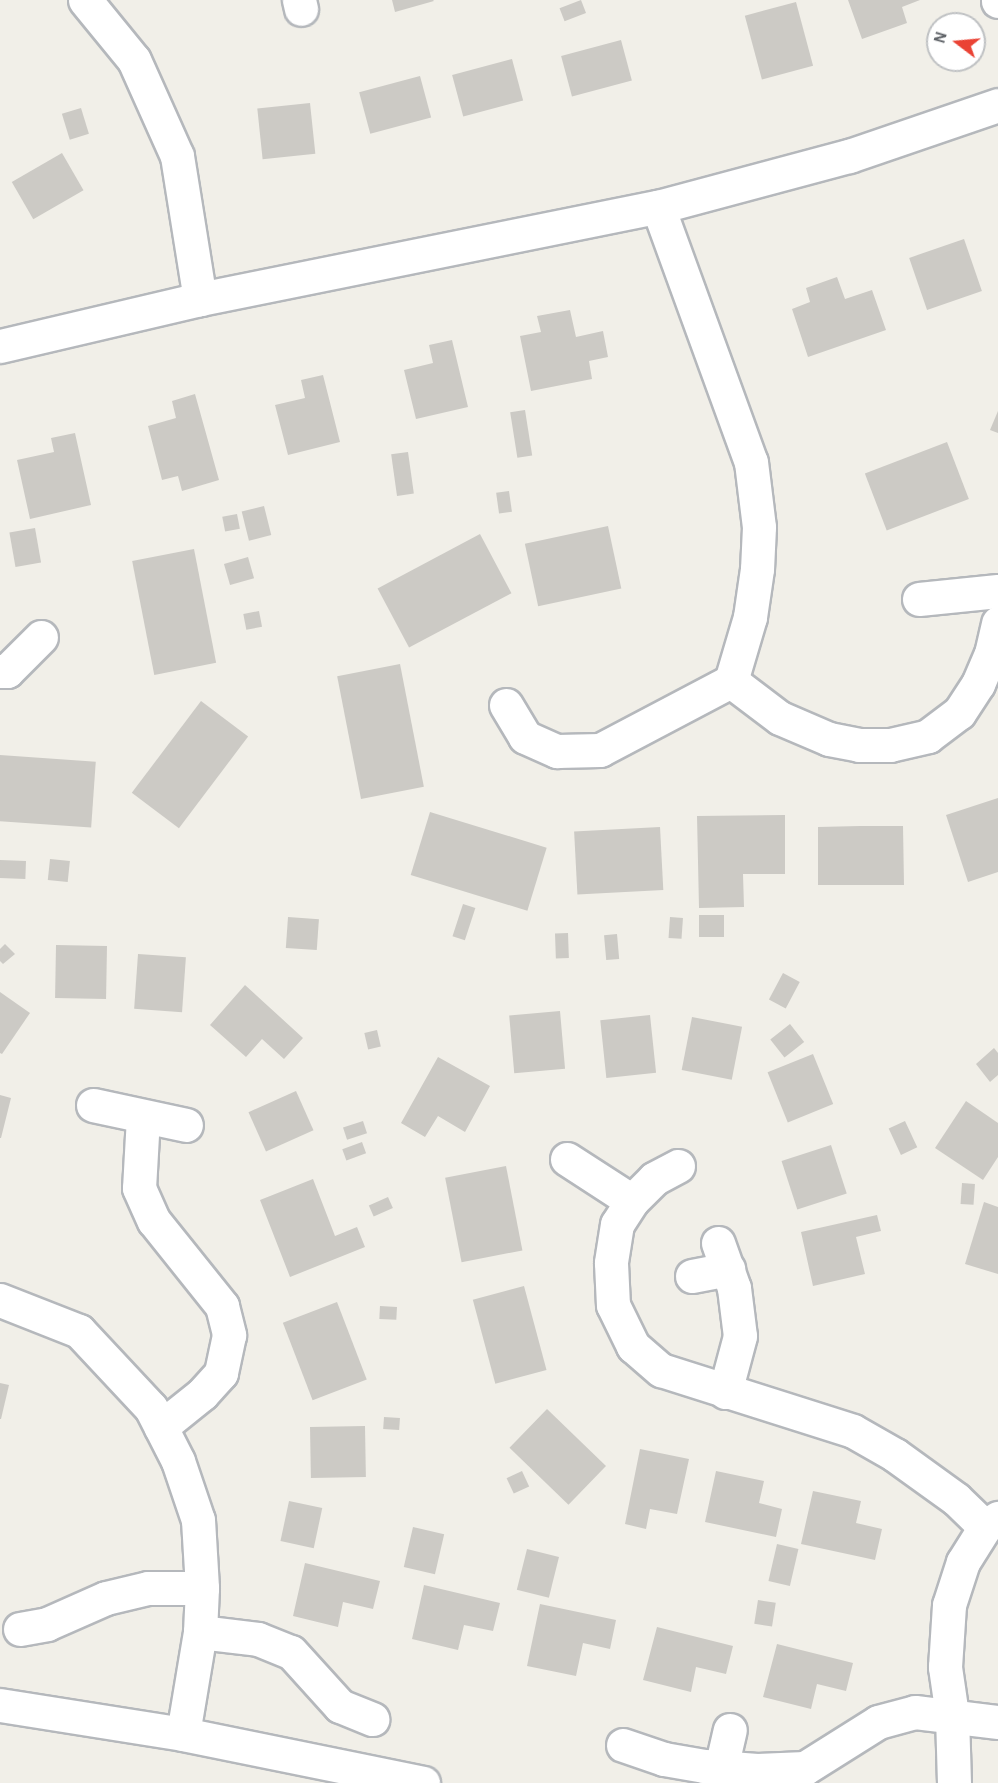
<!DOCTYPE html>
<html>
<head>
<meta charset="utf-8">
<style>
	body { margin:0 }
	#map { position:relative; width:998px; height:1783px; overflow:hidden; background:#f1efe8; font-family:"Alegreya Sans",sans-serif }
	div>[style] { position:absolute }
	.building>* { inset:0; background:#cccac5; transform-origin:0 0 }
	.roads { filter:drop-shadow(2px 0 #b5b8bc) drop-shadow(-2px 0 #b5b8bc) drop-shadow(0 2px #b5b8bc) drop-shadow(0 -2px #b5b8bc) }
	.minor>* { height:33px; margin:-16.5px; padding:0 16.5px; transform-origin:16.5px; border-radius:16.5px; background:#fff }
	.tertiary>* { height:33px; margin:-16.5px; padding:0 16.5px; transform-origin:16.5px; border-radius:16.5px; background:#fff }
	span { translate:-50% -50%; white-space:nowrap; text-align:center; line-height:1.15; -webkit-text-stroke:5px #fff; paint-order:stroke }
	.north { position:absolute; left:926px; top:12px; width:60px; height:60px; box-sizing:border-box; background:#fff; border:2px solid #bfc1c3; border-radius:50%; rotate:286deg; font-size:16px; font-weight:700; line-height:24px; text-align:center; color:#5f6368 }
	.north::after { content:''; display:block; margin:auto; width:21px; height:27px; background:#ea4335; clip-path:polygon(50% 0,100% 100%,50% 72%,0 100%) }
</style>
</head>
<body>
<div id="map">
	<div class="building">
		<div style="clip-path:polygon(392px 0,433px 0,434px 1px,395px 12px)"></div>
		<div style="left:581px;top:0;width:14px;height:23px;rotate:69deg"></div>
		<div style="clip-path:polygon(848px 0,920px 0,902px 7px,907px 23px,862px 39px)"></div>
		<div style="left:796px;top:2px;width:66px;height:53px;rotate:75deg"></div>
		<div style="left:621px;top:40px;width:42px;height:62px;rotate:75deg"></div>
		<div style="left:512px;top:59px;width:43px;height:62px;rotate:75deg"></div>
		<div style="left:420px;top:76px;width:43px;height:63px;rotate:75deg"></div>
		<div style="left:310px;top:103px;width:51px;height:53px;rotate:84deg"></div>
		<div style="left:81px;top:108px;width:27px;height:20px;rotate:73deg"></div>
		<div style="left:62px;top:153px;width:43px;height:58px;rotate:60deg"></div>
		<div style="left:964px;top:239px;width:55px;height:58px;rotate:71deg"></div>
		<div style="clip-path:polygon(837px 277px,845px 299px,872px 290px,886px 330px,808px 357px,792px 309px,810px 302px,806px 288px)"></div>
		<div style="clip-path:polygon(570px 310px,576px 337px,603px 331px,608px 357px,589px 361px,592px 379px,531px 391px,520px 336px,541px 332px,537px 316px)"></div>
		<div style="clip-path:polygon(452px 340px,468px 407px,416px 419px,404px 370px,433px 363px,429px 345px)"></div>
		<div style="clip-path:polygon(323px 375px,340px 442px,288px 455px,275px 405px,305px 398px,301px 380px)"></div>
		<div style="clip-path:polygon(195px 394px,219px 480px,182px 491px,178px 476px,162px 480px,148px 426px,176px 418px,172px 401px)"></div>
		<div style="left:525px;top:410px;width:46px;height:15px;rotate:81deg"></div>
		<div style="clip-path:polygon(998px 411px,998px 433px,990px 430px)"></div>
		<div style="clip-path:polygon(75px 433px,91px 505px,30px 519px,17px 460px,54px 452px,51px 438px)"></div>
		<div style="left:947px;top:442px;width:61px;height:88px;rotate:69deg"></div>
		<div style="left:408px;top:452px;width:42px;height:17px;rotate:82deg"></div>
		<div style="left:509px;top:491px;width:21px;height:13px;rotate:82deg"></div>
		<div style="left:264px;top:506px;width:30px;height:23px;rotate:76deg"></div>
		<div style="left:237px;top:514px;width:15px;height:15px;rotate:79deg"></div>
		<div style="left:608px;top:526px;width:64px;height:85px;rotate:78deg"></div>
		<div style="left:35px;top:528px;width:35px;height:26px;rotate:80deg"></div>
		<div style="left:480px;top:534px;width:67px;height:116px;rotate:62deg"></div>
		<div style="left:194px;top:549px;width:116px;height:63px;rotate:79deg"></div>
		<div style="left:248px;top:557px;width:22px;height:25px;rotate:74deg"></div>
		<div style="left:259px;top:611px;width:16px;height:16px;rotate:79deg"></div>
		<div style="left:400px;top:664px;width:125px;height:64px;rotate:79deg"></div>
		<div style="left:201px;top:701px;width:59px;height:115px;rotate:37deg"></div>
		<div style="left:0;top:755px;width:96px;height:66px;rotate:4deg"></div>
		<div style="clip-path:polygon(998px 798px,998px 872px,968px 882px,946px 815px)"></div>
		<div style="left:430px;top:812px;width:122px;height:66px;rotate:17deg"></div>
		<div style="clip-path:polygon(785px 815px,785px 874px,743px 874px,744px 907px,699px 908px,697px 816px)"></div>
		<div style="clip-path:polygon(860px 826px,903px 826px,904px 885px,818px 885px,818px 827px)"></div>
		<div style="left:660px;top:827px;width:63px;height:86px;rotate:87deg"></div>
		<div style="left:50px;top:859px;width:20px;height:21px;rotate:6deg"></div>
		<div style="left:0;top:860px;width:26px;height:18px;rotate:2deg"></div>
		<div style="left:463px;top:904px;width:13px;height:34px;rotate:18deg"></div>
		<div style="left:724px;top:915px;width:22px;height:25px;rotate:90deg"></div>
		<div style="left:288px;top:917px;width:31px;height:31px;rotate:4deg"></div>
		<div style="left:670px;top:917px;width:13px;height:21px;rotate:4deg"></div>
		<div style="left:568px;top:933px;width:25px;height:13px;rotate:88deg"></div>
		<div style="left:617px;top:934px;width:25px;height:13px;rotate:85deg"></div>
		<div style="clip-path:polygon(5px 944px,15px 954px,3px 964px,0 961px,0 949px)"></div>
		<div style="left:56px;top:945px;width:51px;height:53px;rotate:1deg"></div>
		<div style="left:138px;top:954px;width:48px;height:55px;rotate:4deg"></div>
		<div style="left:783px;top:973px;width:19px;height:30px;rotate:28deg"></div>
		<div style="clip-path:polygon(245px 985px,303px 1038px,284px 1059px,262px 1039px,246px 1057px,210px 1025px)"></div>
		<div style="clip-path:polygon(0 992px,30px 1013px,2px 1054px,0 1053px)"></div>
		<div style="left:560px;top:1011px;width:58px;height:51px;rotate:85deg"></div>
		<div style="left:650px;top:1015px;width:58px;height:50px;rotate:84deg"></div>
		<div style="left:692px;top:1017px;width:51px;height:54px;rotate:11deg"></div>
		<div style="left:790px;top:1024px;width:23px;height:25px;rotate:52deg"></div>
		<div style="left:377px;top:1030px;width:17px;height:13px;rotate:77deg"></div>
		<div style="clip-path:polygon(994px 1048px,998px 1053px,998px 1075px,990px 1082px,976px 1064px)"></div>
		<div style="left:813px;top:1054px;width:54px;height:49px;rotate:68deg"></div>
		<div style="clip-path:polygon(438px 1057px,490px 1086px,465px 1132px,438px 1116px,425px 1137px,401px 1123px)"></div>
		<div style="left:296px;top:1091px;width:43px;height:52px;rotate:66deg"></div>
		<div style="clip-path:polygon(0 1095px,11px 1098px,1px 1138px,0 1138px)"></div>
		<div style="clip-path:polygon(966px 1101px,998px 1123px,998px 1157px,983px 1180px,935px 1148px)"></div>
		<div style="left:363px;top:1121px;width:13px;height:21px;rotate:72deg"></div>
		<div style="left:905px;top:1121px;width:29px;height:18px;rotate:65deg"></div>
		<div style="left:362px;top:1142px;width:12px;height:21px;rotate:70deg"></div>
		<div style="left:831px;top:1145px;width:51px;height:52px;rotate:72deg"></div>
		<div style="left:506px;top:1166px;width:86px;height:62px;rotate:79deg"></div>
		<div style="clip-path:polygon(313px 1179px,335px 1236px,357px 1227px,365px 1247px,290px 1277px,260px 1200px)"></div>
		<div style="left:962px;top:1183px;width:13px;height:21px;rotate:4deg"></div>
		<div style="left:388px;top:1197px;width:12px;height:21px;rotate:66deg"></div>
		<div style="clip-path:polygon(984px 1202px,998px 1207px,998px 1274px,965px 1264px)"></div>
		<div style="clip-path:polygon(877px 1215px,881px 1231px,856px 1237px,865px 1274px,813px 1286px,801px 1232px)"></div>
		<div style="left:524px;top:1286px;width:87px;height:53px;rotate:75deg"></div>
		<div style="left:337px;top:1302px;width:83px;height:58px;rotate:69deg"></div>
		<div style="left:380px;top:1306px;width:17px;height:13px;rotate:3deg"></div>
		<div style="clip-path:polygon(0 1383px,9px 1385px,1px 1419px,0 1419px)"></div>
		<div style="left:547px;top:1409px;width:82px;height:54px;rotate:44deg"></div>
		<div style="left:384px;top:1417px;width:16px;height:12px;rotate:4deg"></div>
		<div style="left:365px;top:1426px;width:51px;height:55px;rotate:89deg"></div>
		<div style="clip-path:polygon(640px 1449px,689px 1459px,677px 1514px,650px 1509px,646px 1529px,625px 1524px)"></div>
		<div style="left:522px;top:1471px;width:17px;height:17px;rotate:65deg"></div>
		<div style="clip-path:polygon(716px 1471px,764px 1481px,759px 1503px,782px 1509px,776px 1537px,705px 1522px)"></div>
		<div style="clip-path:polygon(813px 1491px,861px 1501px,856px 1523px,882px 1529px,875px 1560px,801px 1544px)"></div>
		<div style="left:289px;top:1501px;width:34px;height:41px;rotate:12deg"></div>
		<div style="left:413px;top:1527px;width:32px;height:41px;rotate:13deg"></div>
		<div style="left:777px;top:1544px;width:22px;height:38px;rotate:13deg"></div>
		<div style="left:527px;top:1549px;width:33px;height:42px;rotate:14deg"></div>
		<div style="clip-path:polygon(305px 1563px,380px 1581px,373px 1609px,343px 1602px,338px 1627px,293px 1616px)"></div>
		<div style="clip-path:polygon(424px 1585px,500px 1603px,493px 1631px,464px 1625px,458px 1650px,412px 1639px)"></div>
		<div style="left:758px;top:1600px;width:18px;height:24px;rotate:9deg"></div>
		<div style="clip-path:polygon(540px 1604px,616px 1620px,610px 1649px,583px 1643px,576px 1676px,527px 1666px)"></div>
		<div style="clip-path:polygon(657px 1627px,733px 1646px,726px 1674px,696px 1667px,691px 1692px,643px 1680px)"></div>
		<div style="clip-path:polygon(777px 1644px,853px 1663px,846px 1691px,817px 1684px,811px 1709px,763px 1697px)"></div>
	</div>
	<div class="roads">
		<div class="minor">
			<div style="left:85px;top:0;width:77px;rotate:50.8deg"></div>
			<div style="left:134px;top:60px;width:105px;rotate:65.9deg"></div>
			<div style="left:177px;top:156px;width:145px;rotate:80.9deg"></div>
			<div style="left:299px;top:0;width:9px;rotate:77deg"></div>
			<div style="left:998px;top:0;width:1px;rotate:90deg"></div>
			<div style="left:658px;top:207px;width:271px;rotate:70deg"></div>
			<div style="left:751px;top:462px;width:65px;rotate:83deg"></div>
			<div style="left:759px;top:527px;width:42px;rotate:92.7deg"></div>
			<div style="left:757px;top:569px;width:49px;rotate:98.3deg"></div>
			<div style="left:750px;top:617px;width:67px;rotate:106.5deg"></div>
			<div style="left:731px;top:681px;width:61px;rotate:37.1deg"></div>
			<div style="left:780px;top:718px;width:53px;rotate:23.2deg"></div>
			<div style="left:829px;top:739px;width:31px;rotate:11deg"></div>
			<div style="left:859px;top:745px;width:31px"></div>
			<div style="left:890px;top:745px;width:39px;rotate:-13deg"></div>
			<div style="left:928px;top:736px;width:39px;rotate:-37deg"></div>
			<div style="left:959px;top:713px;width:35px;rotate:-57deg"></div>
			<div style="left:978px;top:684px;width:33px;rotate:-67deg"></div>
			<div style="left:991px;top:654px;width:32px;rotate:-77deg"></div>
			<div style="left:0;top:346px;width:205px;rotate:-13.2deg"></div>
			<div style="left:200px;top:299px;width:467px;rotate:-11.4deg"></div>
			<div style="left:658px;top:207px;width:198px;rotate:-15deg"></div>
			<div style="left:849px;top:156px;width:157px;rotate:-18.9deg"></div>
			<div style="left:919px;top:599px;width:79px;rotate:-5.8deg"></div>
			<div style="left:0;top:671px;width:7px"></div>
			<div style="left:7px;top:671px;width:48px;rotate:-45deg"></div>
			<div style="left:506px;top:705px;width:37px;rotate:59deg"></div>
			<div style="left:525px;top:737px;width:35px;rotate:24deg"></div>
			<div style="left:557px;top:751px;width:43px;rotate:-1.3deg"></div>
			<div style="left:600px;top:750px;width:148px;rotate:-27.8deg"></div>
			<div style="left:93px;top:1105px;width:95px;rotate:12.1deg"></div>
			<div style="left:143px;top:1117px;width:71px;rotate:93.2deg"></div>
			<div style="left:139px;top:1188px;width:36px;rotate:66deg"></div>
			<div style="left:154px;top:1221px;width:109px;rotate:51.3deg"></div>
			<div style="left:222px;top:1306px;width:30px;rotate:76deg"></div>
			<div style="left:229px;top:1335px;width:39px;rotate:102deg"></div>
			<div style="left:221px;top:1373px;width:28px;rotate:132deg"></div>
			<div style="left:202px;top:1394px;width:53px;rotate:141.2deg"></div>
			<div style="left:567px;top:1159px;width:77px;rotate:32.9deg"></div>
			<div style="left:678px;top:1166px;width:27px;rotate:152deg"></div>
			<div style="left:654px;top:1179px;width:31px;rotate:135deg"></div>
			<div style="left:632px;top:1201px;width:27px;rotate:123deg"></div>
			<div style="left:617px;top:1224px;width:39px;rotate:99deg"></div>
			<div style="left:611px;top:1263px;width:42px;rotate:87.3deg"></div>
			<div style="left:613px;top:1305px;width:46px;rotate:64deg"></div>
			<div style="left:633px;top:1346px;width:37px;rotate:41deg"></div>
			<div style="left:661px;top:1370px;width:201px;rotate:17.6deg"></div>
			<div style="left:853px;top:1431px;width:48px;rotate:29.7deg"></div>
			<div style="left:895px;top:1455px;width:75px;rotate:35.8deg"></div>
			<div style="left:956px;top:1499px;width:40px;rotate:44deg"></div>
			<div style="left:718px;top:1243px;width:48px;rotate:70.4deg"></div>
			<div style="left:734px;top:1288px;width:48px;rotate:82.9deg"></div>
			<div style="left:740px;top:1336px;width:58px;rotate:105deg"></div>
			<div style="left:692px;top:1276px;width:37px;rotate:-11deg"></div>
			<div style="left:0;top:1300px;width:85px;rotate:21.4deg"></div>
			<div style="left:79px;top:1331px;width:105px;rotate:46.9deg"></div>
			<div style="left:151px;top:1408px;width:59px;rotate:63deg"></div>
			<div style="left:178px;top:1461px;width:62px;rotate:71.3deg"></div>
			<div style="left:198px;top:1520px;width:68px;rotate:86.6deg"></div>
			<div style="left:202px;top:1588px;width:44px;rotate:92.6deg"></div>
			<div style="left:200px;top:1632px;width:103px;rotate:99.5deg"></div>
			<div style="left:20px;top:1629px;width:27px;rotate:-10deg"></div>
			<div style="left:47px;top:1624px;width:64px;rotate:-23.8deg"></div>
			<div style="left:106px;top:1598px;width:43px;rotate:-13.4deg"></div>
			<div style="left:148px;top:1588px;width:54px"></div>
			<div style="left:200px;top:1632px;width:58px;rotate:6.9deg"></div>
			<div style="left:258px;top:1639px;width:35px;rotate:22deg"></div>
			<div style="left:291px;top:1652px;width:73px;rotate:47.8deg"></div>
			<div style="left:340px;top:1706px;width:35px;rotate:22deg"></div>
			<div style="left:623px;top:1745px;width:43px;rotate:18.9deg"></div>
			<div style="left:664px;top:1759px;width:41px;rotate:9.9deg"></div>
			<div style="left:704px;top:1766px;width:53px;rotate:4.3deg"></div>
			<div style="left:757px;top:1770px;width:48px;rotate:-2.4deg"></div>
			<div style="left:805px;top:1768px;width:86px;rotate:-32.2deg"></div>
			<div style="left:878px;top:1722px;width:38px;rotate:-15deg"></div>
			<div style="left:915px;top:1712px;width:84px;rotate:6.9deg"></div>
			<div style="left:721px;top:1768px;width:39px;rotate:-77deg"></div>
			<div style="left:954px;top:1783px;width:68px;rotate:-91.7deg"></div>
			<div style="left:952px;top:1715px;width:49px;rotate:-98.3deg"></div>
			<div style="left:945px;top:1667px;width:62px;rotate:-86.3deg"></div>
			<div style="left:949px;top:1605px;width:45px;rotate:-72deg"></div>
			<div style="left:963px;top:1562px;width:41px;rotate:-57.8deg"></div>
			<div style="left:985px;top:1527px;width:16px;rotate:-35deg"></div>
		</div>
		<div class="tertiary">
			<div style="left:0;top:1705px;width:185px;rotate:9deg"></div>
			<div style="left:183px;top:1734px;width:245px;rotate:11.5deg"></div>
		</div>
	</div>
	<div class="north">N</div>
</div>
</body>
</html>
